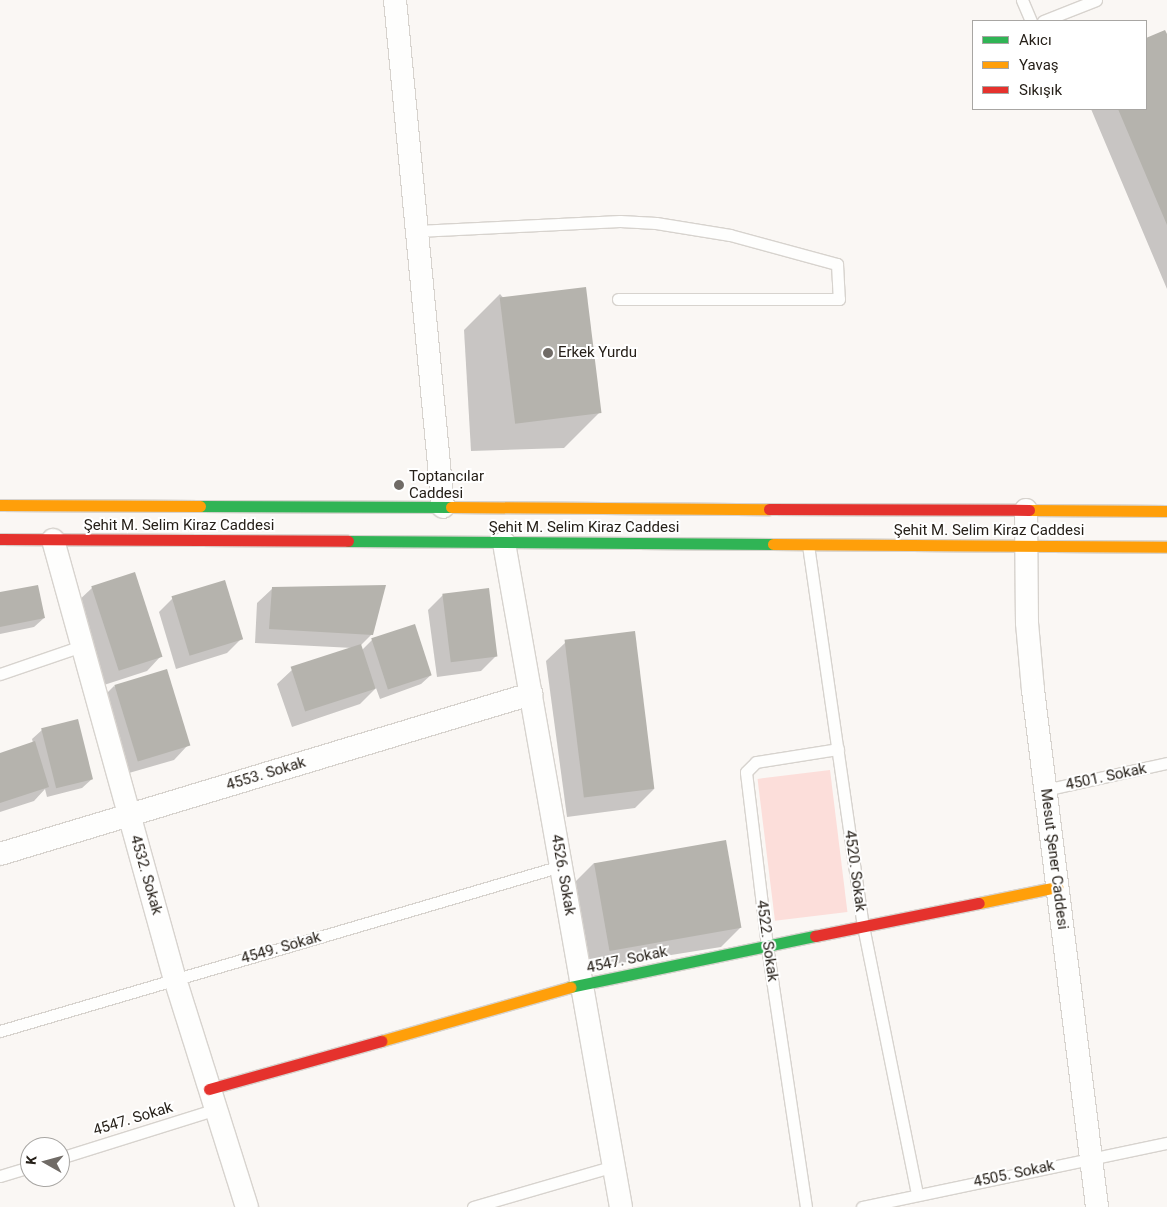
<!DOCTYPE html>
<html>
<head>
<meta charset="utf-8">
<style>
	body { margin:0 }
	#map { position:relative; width:1167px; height:1207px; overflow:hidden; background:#faf7f4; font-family:Roboto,sans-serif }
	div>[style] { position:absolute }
	.green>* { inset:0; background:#fcdeda; transform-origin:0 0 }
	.shadow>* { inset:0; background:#0003 }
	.building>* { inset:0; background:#b5b3ad; transform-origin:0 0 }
	.roads { filter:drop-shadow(1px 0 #d7d3ce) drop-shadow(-1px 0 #d7d3ce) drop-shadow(0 1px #d7d3ce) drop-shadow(0 -1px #d7d3ce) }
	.lane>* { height:11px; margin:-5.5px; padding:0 5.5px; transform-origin:5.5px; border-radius:5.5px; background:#fefefd }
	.street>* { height:22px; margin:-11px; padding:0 11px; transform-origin:11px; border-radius:11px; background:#fefefd }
	.fast>* { height:11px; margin:-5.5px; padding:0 5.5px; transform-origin:5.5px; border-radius:5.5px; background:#30b455 }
	.slow>* { height:11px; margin:-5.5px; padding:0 5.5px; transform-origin:5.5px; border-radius:5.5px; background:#ff9f0a }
	.jam>* { height:11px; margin:-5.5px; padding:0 5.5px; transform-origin:5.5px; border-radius:5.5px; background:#e5322d }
	.dots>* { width:14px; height:14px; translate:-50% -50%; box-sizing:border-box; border:2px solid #fff; border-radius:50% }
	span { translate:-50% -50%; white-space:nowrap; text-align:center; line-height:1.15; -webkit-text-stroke:4px #fff; paint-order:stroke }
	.poi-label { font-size:15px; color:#262019 }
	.left { translate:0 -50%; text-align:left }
	.street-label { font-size:15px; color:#262019 }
	.legend { position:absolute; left:972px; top:20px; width:175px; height:90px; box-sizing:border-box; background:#fff; border:1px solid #a8a6a3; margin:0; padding:6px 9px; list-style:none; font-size:15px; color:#262019 }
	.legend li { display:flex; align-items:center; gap:10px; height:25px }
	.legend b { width:25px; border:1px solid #a8a6a3 }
	.north { position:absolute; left:20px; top:1137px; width:50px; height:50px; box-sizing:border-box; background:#fff; border:1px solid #a8a6a3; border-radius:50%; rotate:277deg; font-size:14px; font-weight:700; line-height:20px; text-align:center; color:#262019 }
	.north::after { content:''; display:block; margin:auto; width:18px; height:22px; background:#706b66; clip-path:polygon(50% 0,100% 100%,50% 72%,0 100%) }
</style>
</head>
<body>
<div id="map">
	<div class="green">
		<div style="left:830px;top:770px;width:143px;height:73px;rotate:83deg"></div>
	</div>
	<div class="shadow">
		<div style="clip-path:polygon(1164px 31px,1167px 37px,1167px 289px,1091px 109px,1146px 109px,1146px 39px)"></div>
		<div style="clip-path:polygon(500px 294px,600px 412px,564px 448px,471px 451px,464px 330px)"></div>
		<div style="clip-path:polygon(134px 574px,161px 656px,147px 671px,104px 685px,77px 602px,92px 588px)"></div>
		<div style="clip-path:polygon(272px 589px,372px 634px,360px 646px,362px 650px,372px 640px,431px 675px,421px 684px,380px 699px,376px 688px,360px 704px,292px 727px,277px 684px,292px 670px,353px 648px,255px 643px,257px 603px)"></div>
		<div style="clip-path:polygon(0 594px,44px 618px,34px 627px,0 634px)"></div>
		<div style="clip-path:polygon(443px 595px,496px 656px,481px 671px,437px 677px,428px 610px)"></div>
		<div style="clip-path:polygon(173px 598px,241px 639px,227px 653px,176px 669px,159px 612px)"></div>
		<div style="clip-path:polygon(566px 642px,654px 789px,635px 808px,567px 817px,546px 661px)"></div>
		<div style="clip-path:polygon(114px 686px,188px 745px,174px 760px,122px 775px,100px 700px)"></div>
		<div style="clip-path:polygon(42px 730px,92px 779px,82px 788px,47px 797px,45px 789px,34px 801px,0 812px,0 754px,33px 743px,32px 739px)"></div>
		<div style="clip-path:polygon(594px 863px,740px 928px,721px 947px,590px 968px,575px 882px)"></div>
	</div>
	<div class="building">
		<div style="clip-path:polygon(1165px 30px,1167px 34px,1167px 225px,1118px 109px,1146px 109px,1146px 38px)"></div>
		<div style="left:586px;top:287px;width:127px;height:87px;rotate:83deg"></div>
		<div style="left:135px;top:572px;width:89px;height:46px;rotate:72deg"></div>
		<div style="left:225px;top:580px;width:62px;height:56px;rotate:73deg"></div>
		<div style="clip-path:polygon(38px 585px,45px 618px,0 627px,0 592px)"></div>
		<div style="clip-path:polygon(386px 585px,373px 635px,269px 629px,272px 587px)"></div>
		<div style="left:489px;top:588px;width:69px;height:47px;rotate:83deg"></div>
		<div style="left:415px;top:624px;width:54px;height:46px;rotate:72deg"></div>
		<div style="left:635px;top:631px;width:159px;height:71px;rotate:83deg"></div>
		<div style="left:361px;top:644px;width:47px;height:74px;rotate:72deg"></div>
		<div style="left:167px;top:669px;width:80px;height:55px;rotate:73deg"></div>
		<div style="left:78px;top:719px;width:62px;height:38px;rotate:76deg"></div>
		<div style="clip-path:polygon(35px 741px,49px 787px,0 803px,0 753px)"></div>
		<div style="left:726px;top:840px;width:89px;height:134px;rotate:80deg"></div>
	</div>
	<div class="roads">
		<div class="lane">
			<div style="left:1022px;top:0;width:23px;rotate:67deg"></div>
			<div style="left:1043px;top:21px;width:57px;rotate:-21.6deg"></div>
			<div style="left:417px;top:231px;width:203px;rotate:-2.8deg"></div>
			<div style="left:620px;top:221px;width:36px;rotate:3deg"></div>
			<div style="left:656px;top:223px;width:75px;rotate:9.2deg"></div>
			<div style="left:730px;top:235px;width:111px;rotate:15.2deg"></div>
			<div style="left:837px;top:264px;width:35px;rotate:87deg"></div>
			<div style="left:839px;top:299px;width:221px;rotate:180deg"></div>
			<div style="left:808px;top:545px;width:385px;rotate:81.8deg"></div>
			<div style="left:863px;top:926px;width:274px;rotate:78.6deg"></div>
			<div style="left:0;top:674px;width:87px;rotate:-18.9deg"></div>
			<div style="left:1045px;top:790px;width:125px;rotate:-12.5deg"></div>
			<div style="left:0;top:1031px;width:585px;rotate:-16.39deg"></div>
			<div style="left:60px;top:1158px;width:164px;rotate:-17.4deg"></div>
			<div style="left:0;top:1176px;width:31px;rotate:-17deg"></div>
			<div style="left:473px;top:1207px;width:147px;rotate:-16.2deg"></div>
			<div style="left:806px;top:1207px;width:264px;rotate:-98.5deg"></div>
			<div style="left:767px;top:946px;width:175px;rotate:-96.9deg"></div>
			<div style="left:746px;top:772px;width:14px;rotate:-45deg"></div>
			<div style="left:756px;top:762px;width:83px;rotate:-9deg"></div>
			<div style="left:862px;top:1207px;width:312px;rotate:-11.9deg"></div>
		</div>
		<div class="street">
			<div style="left:395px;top:0;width:509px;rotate:84.59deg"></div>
			<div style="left:1026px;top:510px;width:113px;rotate:89.5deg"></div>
			<div style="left:1027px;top:623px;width:67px;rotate:84.9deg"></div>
			<div style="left:1033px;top:690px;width:521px;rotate:82.94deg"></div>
			<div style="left:53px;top:540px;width:456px;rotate:74.5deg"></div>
			<div style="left:175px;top:979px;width:239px;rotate:72.5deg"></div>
			<div style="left:504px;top:543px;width:674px;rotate:80.01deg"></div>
			<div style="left:0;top:854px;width:555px;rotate:-16.77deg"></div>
		</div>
		<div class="fast">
			<div style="left:200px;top:506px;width:251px;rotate:0.2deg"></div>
			<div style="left:348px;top:541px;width:425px;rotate:0.4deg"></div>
			<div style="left:570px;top:987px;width:250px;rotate:-11.8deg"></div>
		</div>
		<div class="slow">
			<div style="left:0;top:505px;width:200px;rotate:0.3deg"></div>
			<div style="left:451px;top:507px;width:318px;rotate:0.4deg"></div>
			<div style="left:1029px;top:510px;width:138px;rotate:0.4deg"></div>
			<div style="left:773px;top:544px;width:394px;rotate:0.4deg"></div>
			<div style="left:979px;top:903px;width:80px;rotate:-11.6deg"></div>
			<div style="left:381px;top:1041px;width:197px;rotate:-15.9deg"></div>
		</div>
		<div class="jam">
			<div style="left:769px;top:509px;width:260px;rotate:0.2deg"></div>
			<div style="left:0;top:539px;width:348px;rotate:0.3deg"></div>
			<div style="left:815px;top:936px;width:167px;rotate:-11.4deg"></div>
			<div style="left:209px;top:1089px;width:179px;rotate:-15.6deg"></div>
		</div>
	</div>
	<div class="dots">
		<div style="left:548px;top:353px;background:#706b66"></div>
		<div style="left:399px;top:485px;background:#706b66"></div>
	</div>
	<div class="poi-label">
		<span class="left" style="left:558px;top:353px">Erkek Yurdu</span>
		<span class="left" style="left:409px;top:485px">Toptancılar<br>Caddesi</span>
	</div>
	<div class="street-label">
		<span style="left:179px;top:526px">Şehit M. Selim Kiraz Caddesi</span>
		<span style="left:584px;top:528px">Şehit M. Selim Kiraz Caddesi</span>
		<span style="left:989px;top:531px">Şehit M. Selim Kiraz Caddesi</span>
		<span style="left:266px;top:774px;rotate:-17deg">4553. Sokak</span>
		<span style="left:1106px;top:777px;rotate:-12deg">4501. Sokak</span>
		<span style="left:1054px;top:859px;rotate:83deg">Mesut Şener Caddesi</span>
		<span style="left:855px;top:871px;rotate:82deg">4520. Sokak</span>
		<span style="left:146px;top:875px;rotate:74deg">4532. Sokak</span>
		<span style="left:563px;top:875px;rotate:80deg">4526. Sokak</span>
		<span style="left:767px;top:941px;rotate:82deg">4522. Sokak</span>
		<span style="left:281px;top:948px;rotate:-16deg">4549. Sokak</span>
		<span style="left:627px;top:960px;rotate:-12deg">4547. Sokak</span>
		<span style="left:133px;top:1119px;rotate:-17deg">4547. Sokak</span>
		<span style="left:1014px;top:1174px;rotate:-12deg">4505. Sokak</span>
	</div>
	<ul class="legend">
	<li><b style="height:6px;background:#30b455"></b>Akıcı</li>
	<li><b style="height:6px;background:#ff9f0a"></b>Yavaş</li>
	<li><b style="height:6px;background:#e5322d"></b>Sıkışık</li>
	</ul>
	<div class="north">K</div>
</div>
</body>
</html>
